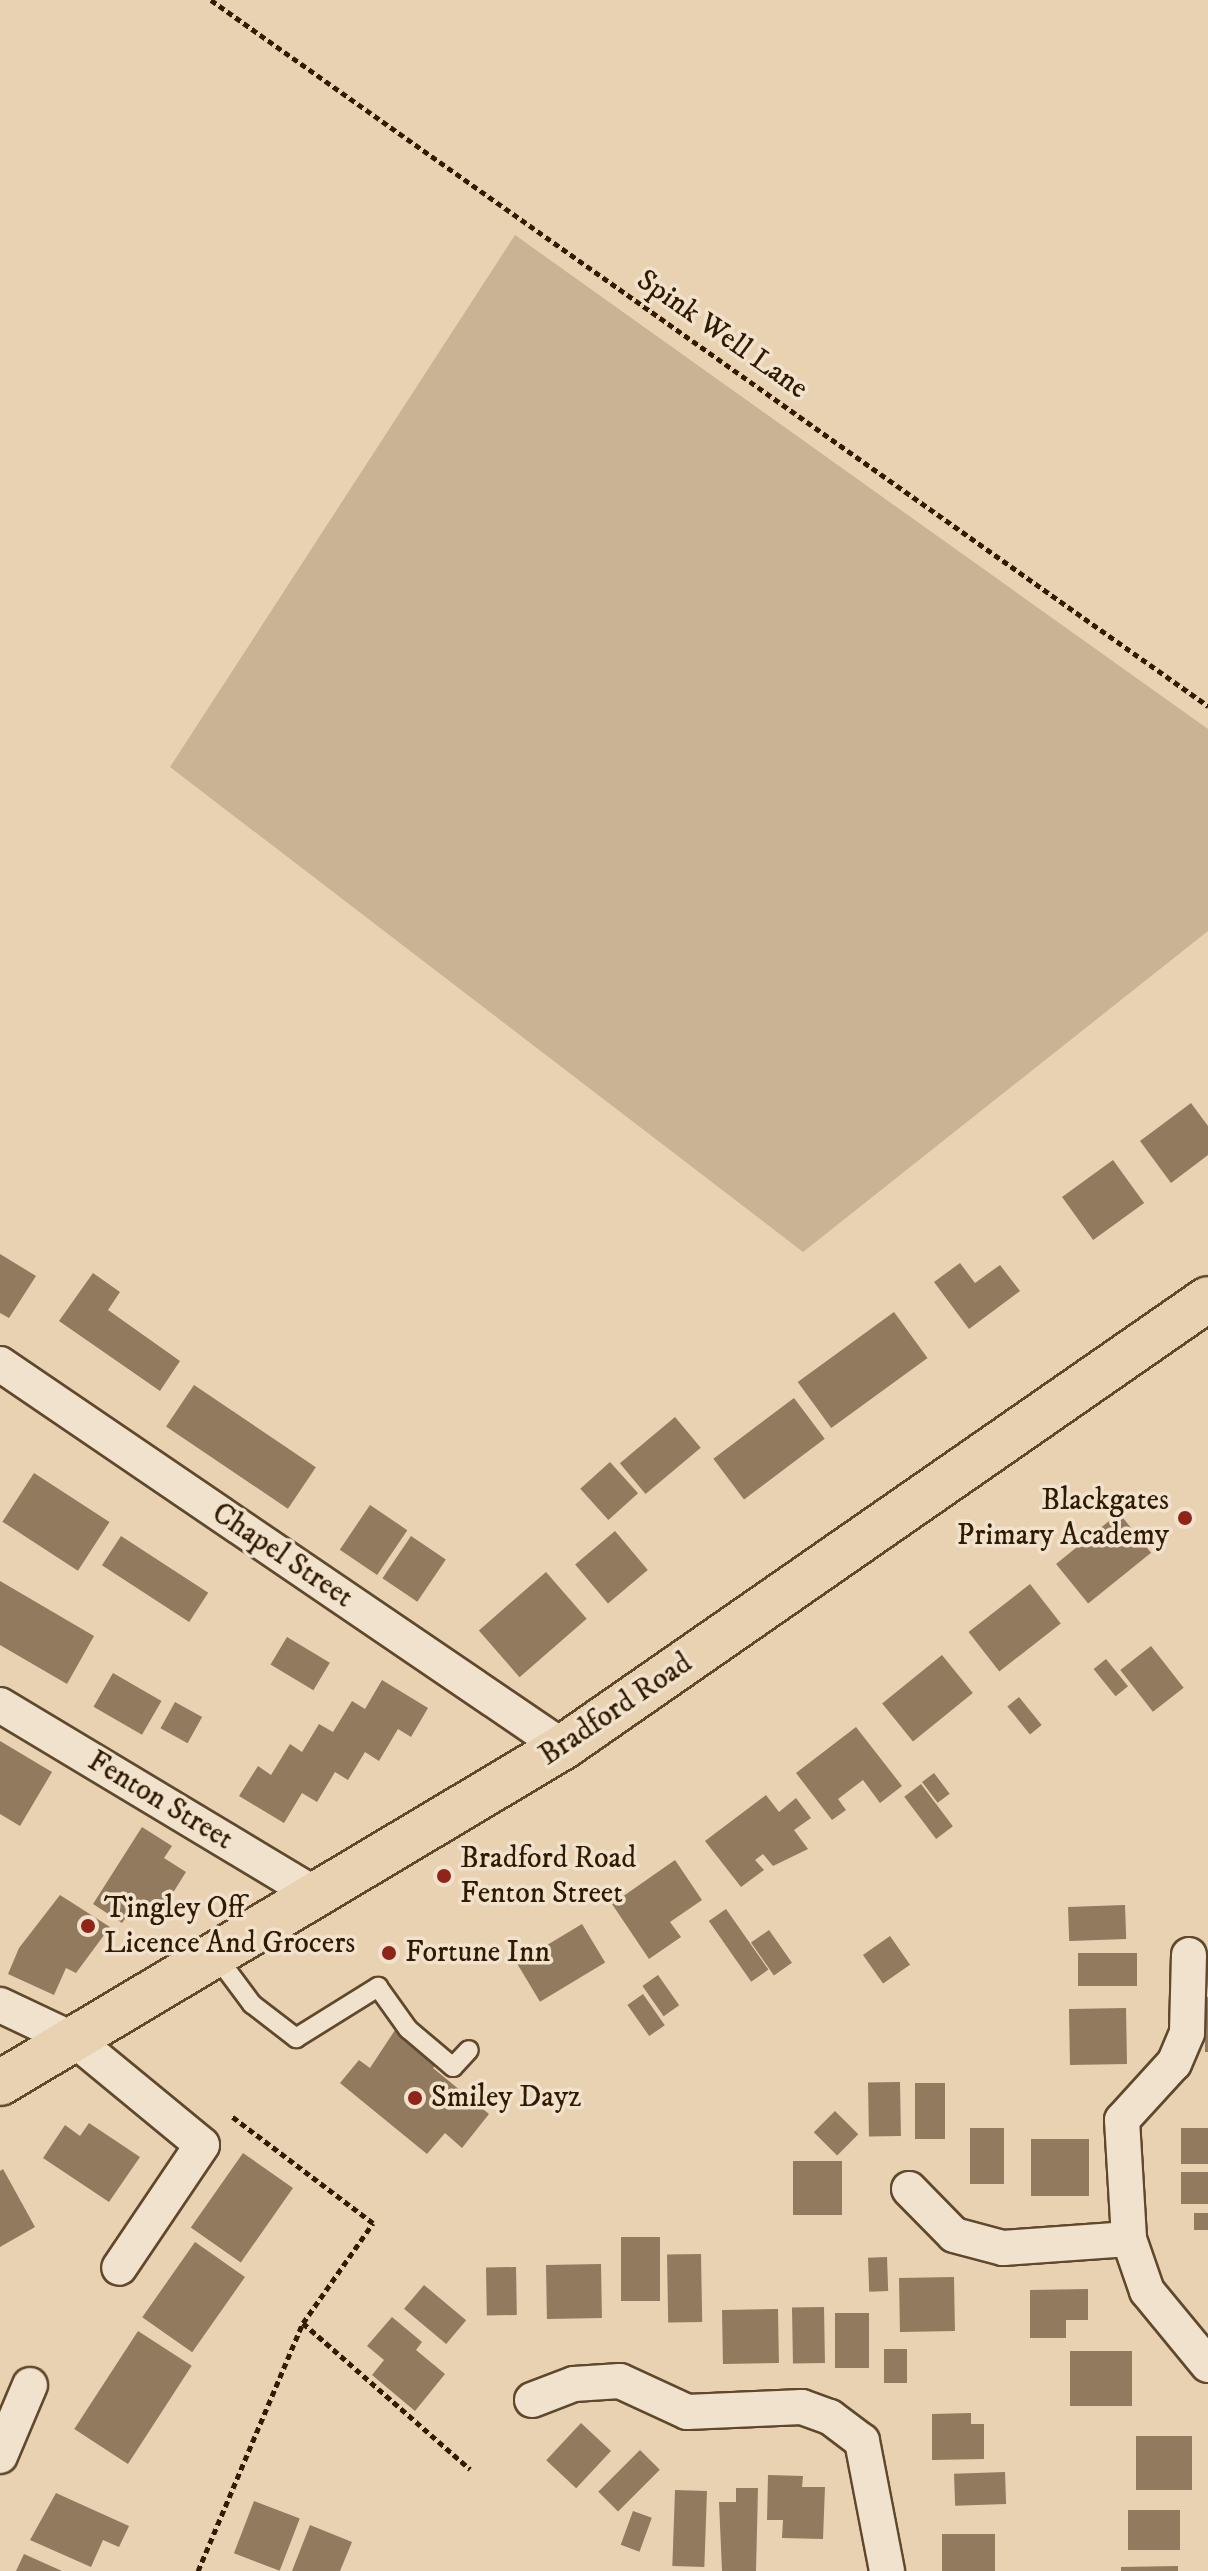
<!DOCTYPE html>
<html>
<head>
<meta charset="utf-8">
<style>
	body { margin:0 }
	#map { position:relative; width:1208px; height:2571px; overflow:hidden; background:#e9d2b2; font-family:"IM FELL DW Pica",serif }
	div>[style] { position:absolute }
	.green>* { inset:0; background:#cab394 }
	.building>* { inset:0; background:#917a5d; transform-origin:0 0 }
	.path>* { height:5px; margin-top:-2.5px; transform-origin:0; background:repeating-linear-gradient(90deg,#311a00 0 6px,transparent 0 10px) }
	.roads { filter:drop-shadow(2px 0 #5f482c) drop-shadow(-2px 0 #5f482c) drop-shadow(0 2px #5f482c) drop-shadow(0 -2px #5f482c) }
	.service>* { height:18px; margin:-9px; padding:0 9px; transform-origin:9px; border-radius:9px; background:#f1e2cd }
	.minor>* { height:34px; margin:-17px; padding:0 17px; transform-origin:17px; border-radius:17px; background:#f1e2cd }
	.primary>* { height:44px; margin:-22px; padding:0 22px; transform-origin:22px; border-radius:22px; background:#e9d2b2 }
	.dots>* { width:22px; height:22px; translate:-50% -50%; box-sizing:border-box; border:4px solid #f1e2cd; border-radius:50% }
	span { translate:-50% -50%; white-space:nowrap; text-align:center; line-height:1.15; -webkit-text-stroke:7px #f1e2cd; paint-order:stroke }
	.street-label { font-size:30px; color:#311a00 }
	.poi-label { font-size:30px; color:#311a00 }
	.right { translate:-100% -50%; text-align:right }
	.left { translate:0 -50%; text-align:left }
</style>
</head>
<body>
<div id="map">
	<div class="green">
		<div style="clip-path:polygon(515px 235px,1208px 729px,1208px 931px,803px 1252px,170px 767px)"></div>
	</div>
	<div class="building">
		<div style="clip-path:polygon(1191px 1103px,1208px 1126px,1208px 1155px,1171px 1183px,1140px 1141px)"></div>
		<div style="left:1113px;top:1160px;width:53px;height:63px;rotate:54deg"></div>
		<div style="clip-path:polygon(0 1254px,36px 1276px,9px 1318px,0 1313px)"></div>
		<div style="clip-path:polygon(960px 1263px,975px 1283px,1000px 1265px,1020px 1291px,969px 1329px,934px 1282px)"></div>
		<div style="clip-path:polygon(93px 1273px,120px 1292px,108px 1310px,180px 1361px,160px 1391px,59px 1321px)"></div>
		<div style="left:894px;top:1312px;width:57px;height:119px;rotate:54deg"></div>
		<div style="left:194px;top:1385px;width:147px;height:50px;rotate:34deg"></div>
		<div style="left:794px;top:1398px;width:51px;height:101px;rotate:53deg"></div>
		<div style="left:675px;top:1417px;width:40px;height:72px;rotate:50deg"></div>
		<div style="left:610px;top:1462px;width:42px;height:40px;rotate:48deg"></div>
		<div style="left:34px;top:1473px;width:90px;height:58px;rotate:33deg"></div>
		<div style="left:370px;top:1505px;width:45px;height:54px;rotate:34deg"></div>
		<div style="left:1119px;top:1513px;width:51px;height:81px;rotate:51deg"></div>
		<div style="left:615px;top:1531px;width:51px;height:52px;rotate:50deg"></div>
		<div style="left:121px;top:1536px;width:104px;height:35px;rotate:33deg"></div>
		<div style="left:411px;top:1536px;width:42px;height:51px;rotate:34deg"></div>
		<div style="left:546px;top:1572px;width:62px;height:89px;rotate:49deg"></div>
		<div style="clip-path:polygon(0 1581px,94px 1636px,67px 1684px,0 1645px)"></div>
		<div style="left:1030px;top:1584px;width:50px;height:78px;rotate:52deg"></div>
		<div style="left:287px;top:1637px;width:50px;height:32px;rotate:31deg"></div>
		<div style="left:1151px;top:1646px;width:53px;height:39px;rotate:52deg"></div>
		<div style="left:942px;top:1655px;width:49px;height:77px;rotate:51deg"></div>
		<div style="left:1106px;top:1659px;width:35px;height:16px;rotate:51deg"></div>
		<div style="left:113px;top:1673px;width:56px;height:39px;rotate:30deg"></div>
		<div style="clip-path:polygon(382px 1680px,428px 1708px,411px 1737px,398px 1729px,379px 1761px,365px 1752px,348px 1780px,335px 1772px,317px 1802px,302px 1793px,284px 1823px,239px 1796px,258px 1766px,271px 1775px,290px 1744px,302px 1752px,319px 1724px,333px 1732px,352px 1701px,365px 1709px)"></div>
		<div style="left:1019px;top:1697px;width:36px;height:15px;rotate:51deg"></div>
		<div style="left:175px;top:1702px;width:31px;height:30px;rotate:29deg"></div>
		<div style="clip-path:polygon(856px 1727px,902px 1786px,880px 1803px,863px 1780px,838px 1799px,846px 1810px,832px 1820px,796px 1773px)"></div>
		<div style="clip-path:polygon(0 1741px,52px 1772px,20px 1826px,0 1814px)"></div>
		<div style="left:934px;top:1773px;width:26px;height:15px;rotate:53deg"></div>
		<div style="left:921px;top:1784px;width:53px;height:21px;rotate:53deg"></div>
		<div style="clip-path:polygon(766px 1795px,779px 1812px,796px 1798px,811px 1818px,794px 1830px,808px 1849px,773px 1866px,763px 1854px,755px 1860px,764px 1870px,741px 1887px,705px 1841px)"></div>
		<div style="clip-path:polygon(142px 1827px,172px 1846px,164px 1858px,186px 1872px,154px 1923px,132px 1909px,122px 1923px,93px 1904px)"></div>
		<div style="clip-path:polygon(675px 1860px,702px 1900px,670px 1922px,681px 1937px,649px 1959px,612px 1904px)"></div>
		<div style="clip-path:polygon(60px 1895px,110px 1927px,76px 1973px,66px 1968px,54px 1995px,8px 1974px,19px 1948px)"></div>
		<div style="left:1125px;top:1905px;width:34px;height:57px;rotate:88deg"></div>
		<div style="left:726px;top:1909px;width:74px;height:21px;rotate:55deg"></div>
		<div style="left:582px;top:1924px;width:45px;height:76px;rotate:59deg"></div>
		<div style="left:769px;top:1930px;width:40px;height:22px;rotate:55deg"></div>
		<div style="left:890px;top:1936px;width:35px;height:33px;rotate:55deg"></div>
		<div style="left:1137px;top:1953px;width:33px;height:59px;rotate:90deg"></div>
		<div style="left:658px;top:1975px;width:37px;height:19px;rotate:55deg"></div>
		<div style="left:643px;top:1994px;width:38px;height:19px;rotate:55deg"></div>
		<div style="left:1205px;top:1997px;width:3px;height:55px"></div>
		<div style="left:1126px;top:2008px;width:56px;height:57px;rotate:89deg"></div>
		<div style="clip-path:polygon(397px 2027px,439px 2061px,433px 2068px,489px 2114px,462px 2148px,445px 2133px,427px 2154px,340px 2083px,359px 2060px,370px 2068px)"></div>
		<div style="left:900px;top:2082px;width:54px;height:32px;rotate:89deg"></div>
		<div style="left:915px;top:2083px;width:30px;height:56px"></div>
		<div style="left:835px;top:2111px;width:33px;height:30px;rotate:45deg"></div>
		<div style="clip-path:polygon(89px 2123px,140px 2157px,109px 2202px,43px 2158px,65px 2125px,80px 2136px)"></div>
		<div style="left:1004px;top:2128px;width:56px;height:34px;rotate:90deg"></div>
		<div style="left:1208px;top:2128px;width:36px;height:27px;rotate:90deg"></div>
		<div style="left:1031px;top:2139px;width:58px;height:57px"></div>
		<div style="left:243px;top:2153px;width:61px;height:91px;rotate:35deg"></div>
		<div style="left:842px;top:2161px;width:54px;height:49px;rotate:90deg"></div>
		<div style="clip-path:polygon(3px 2169px,35px 2227px,0 2247px,0 2171px)"></div>
		<div style="left:1181px;top:2172px;width:27px;height:32px"></div>
		<div style="left:1194px;top:2213px;width:14px;height:17px"></div>
		<div style="left:660px;top:2237px;width:64px;height:39px;rotate:90deg"></div>
		<div style="left:195px;top:2242px;width:61px;height:92px;rotate:35deg"></div>
		<div style="left:701px;top:2254px;width:68px;height:34px;rotate:89deg"></div>
		<div style="left:887px;top:2257px;width:34px;height:19px;rotate:88deg"></div>
		<div style="left:601px;top:2264px;width:54px;height:55px;rotate:89deg"></div>
		<div style="left:516px;top:2267px;width:48px;height:30px;rotate:89deg"></div>
		<div style="left:954px;top:2277px;width:54px;height:55px;rotate:89deg"></div>
		<div style="left:424px;top:2285px;width:55px;height:31px;rotate:40deg"></div>
		<div style="clip-path:polygon(1088px 2289px,1088px 2320px,1066px 2320px,1066px 2338px,1030px 2338px,1030px 2290px)"></div>
		<div style="left:824px;top:2307px;width:56px;height:32px;rotate:89deg"></div>
		<div style="left:778px;top:2309px;width:54px;height:56px;rotate:89deg"></div>
		<div style="left:835px;top:2313px;width:34px;height:55px"></div>
		<div style="clip-path:polygon(392px 2317px,422px 2342px,416px 2350px,445px 2374px,415px 2411px,372px 2375px,384px 2360px,367px 2346px)"></div>
		<div style="left:138px;top:2331px;width:64px;height:117px;rotate:33deg"></div>
		<div style="left:884px;top:2349px;width:23px;height:34px"></div>
		<div style="left:1070px;top:2351px;width:62px;height:55px"></div>
		<div style="clip-path:polygon(971px 2413px,971px 2424px,984px 2424px,984px 2459px,932px 2460px,932px 2414px)"></div>
		<div style="left:581px;top:2423px;width:41px;height:51px;rotate:43deg"></div>
		<div style="left:1192px;top:2436px;width:54px;height:56px;rotate:90deg"></div>
		<div style="left:640px;top:2450px;width:28px;height:59px;rotate:45deg"></div>
		<div style="left:1005px;top:2472px;width:32px;height:51px;rotate:88deg"></div>
		<div style="clip-path:polygon(768px 2475px,803px 2476px,802px 2487px,825px 2487px,823px 2539px,782px 2538px,783px 2520px,767px 2520px)"></div>
		<div style="clip-path:polygon(736px 2488px,758px 2488px,756px 2571px,722px 2571px,719px 2502px,736px 2502px)"></div>
		<div style="left:675px;top:2490px;width:32px;height:76px;rotate:2deg"></div>
		<div style="clip-path:polygon(56px 2493px,129px 2526px,119px 2547px,103px 2540px,91px 2567px,30px 2540px)"></div>
		<div style="left:254px;top:2501px;width:49px;height:56px;rotate:21deg"></div>
		<div style="left:1180px;top:2510px;width:40px;height:52px;rotate:90deg"></div>
		<div style="left:633px;top:2511px;width:20px;height:36px;rotate:20deg"></div>
		<div style="clip-path:polygon(310px 2525px,352px 2542px,340px 2571px,292px 2571px)"></div>
		<div style="left:995px;top:2534px;width:37px;height:53px;rotate:90deg"></div>
		<div style="clip-path:polygon(24px 2554px,62px 2571px,16px 2571px)"></div>
		<div style="clip-path:polygon(1178px 2566px,1178px 2571px,1121px 2571px,1121px 2567px)"></div>
	</div>
	<div class="path">
		<div style="left:211px;top:0;width:1222px;rotate:35.3deg"></div>
		<div style="left:303px;top:2323px;width:222px;rotate:41.2deg"></div>
		<div style="left:198px;top:2571px;width:269px;rotate:-67.1deg"></div>
		<div style="left:303px;top:2323px;width:122px;rotate:-55deg"></div>
		<div style="left:373px;top:2223px;width:179px;rotate:-142.9deg"></div>
	</div>
	<div class="roads">
		<div class="service">
			<div style="left:217px;top:1957px;width:59px;rotate:53.3deg"></div>
			<div style="left:252px;top:2004px;width:56px;rotate:37.7deg"></div>
			<div style="left:296px;top:2038px;width:97px;rotate:-31.9deg"></div>
			<div style="left:378px;top:1987px;width:52px;rotate:54.5deg"></div>
			<div style="left:408px;top:2029px;width:59px;rotate:40.2deg"></div>
			<div style="left:453px;top:2067px;width:23px;rotate:-47deg"></div>
		</div>
		<div class="minor">
			<div style="left:0;top:1364px;width:681px;rotate:34.23deg"></div>
			<div style="left:0;top:1705px;width:373px;rotate:31deg"></div>
			<div style="left:1189px;top:1955px;width:78px;rotate:91.5deg"></div>
			<div style="left:1187px;top:2033px;width:33px;rotate:113deg"></div>
			<div style="left:1174px;top:2063px;width:77px;rotate:132.4deg"></div>
			<div style="left:1122px;top:2120px;width:119px;rotate:86.6deg"></div>
			<div style="left:1129px;top:2239px;width:55px;rotate:70.9deg"></div>
			<div style="left:1147px;top:2291px;width:96px;rotate:50.5deg"></div>
			<div style="left:0;top:2005px;width:84px;rotate:25.3deg"></div>
			<div style="left:76px;top:2041px;width:163px;rotate:39.5deg"></div>
			<div style="left:202px;top:2145px;width:148px;rotate:124deg"></div>
			<div style="left:909px;top:2189px;width:64px;rotate:45.6deg"></div>
			<div style="left:954px;top:2235px;width:51px;rotate:14.9deg"></div>
			<div style="left:1003px;top:2248px;width:126px;rotate:-4.1deg"></div>
			<div style="left:532px;top:2400px;width:45px;rotate:-20.9deg"></div>
			<div style="left:574px;top:2384px;width:46px;rotate:-3.7deg"></div>
			<div style="left:620px;top:2381px;width:74px;rotate:24.8deg"></div>
			<div style="left:687px;top:2412px;width:115px;rotate:-2.5deg"></div>
			<div style="left:802px;top:2407px;width:30px;rotate:20deg"></div>
			<div style="left:830px;top:2417px;width:40px;rotate:37deg"></div>
			<div style="left:862px;top:2441px;width:132px;rotate:79.1deg"></div>
			<div style="left:0;top:2456px;width:77px;rotate:-67.1deg"></div>
		</div>
		<div class="primary">
			<div style="left:0;top:2083px;width:656px;rotate:-30.83deg"></div>
			<div style="left:563px;top:1747px;width:785px;rotate:-34.78deg"></div>
		</div>
	</div>
	<div class="dots">
		<div style="left:1185px;top:1518px;background:#8f2418"></div>
		<div style="left:444px;top:1876px;background:#8f2418"></div>
		<div style="left:88px;top:1926px;background:#8f2418"></div>
		<div style="left:389px;top:1953px;background:#8f2418"></div>
		<div style="left:415px;top:2098px;background:#8f2418"></div>
	</div>
	<div class="street-label">
		<span style="left:722px;top:335px;rotate:35deg">Spink Well Lane</span>
		<span style="left:282px;top:1556px;rotate:34deg">Chapel Street</span>
		<span style="left:616px;top:1710px;rotate:-34deg">Bradford Road</span>
		<span style="left:160px;top:1801px;rotate:31deg">Fenton Street</span>
	</div>
	<div class="poi-label">
		<span class="right" style="left:1169px;top:1518px">Blackgates<br>Primary Academy</span>
		<span class="left" style="left:460px;top:1876px">Bradford Road<br>Fenton Street</span>
		<span class="left" style="left:104px;top:1926px">Tingley Off<br>Licence And Grocers</span>
		<span class="left" style="left:405px;top:1953px">Fortune Inn</span>
		<span class="left" style="left:431px;top:2098px">Smiley Dayz</span>
	</div>
</div>
</body>
</html>
